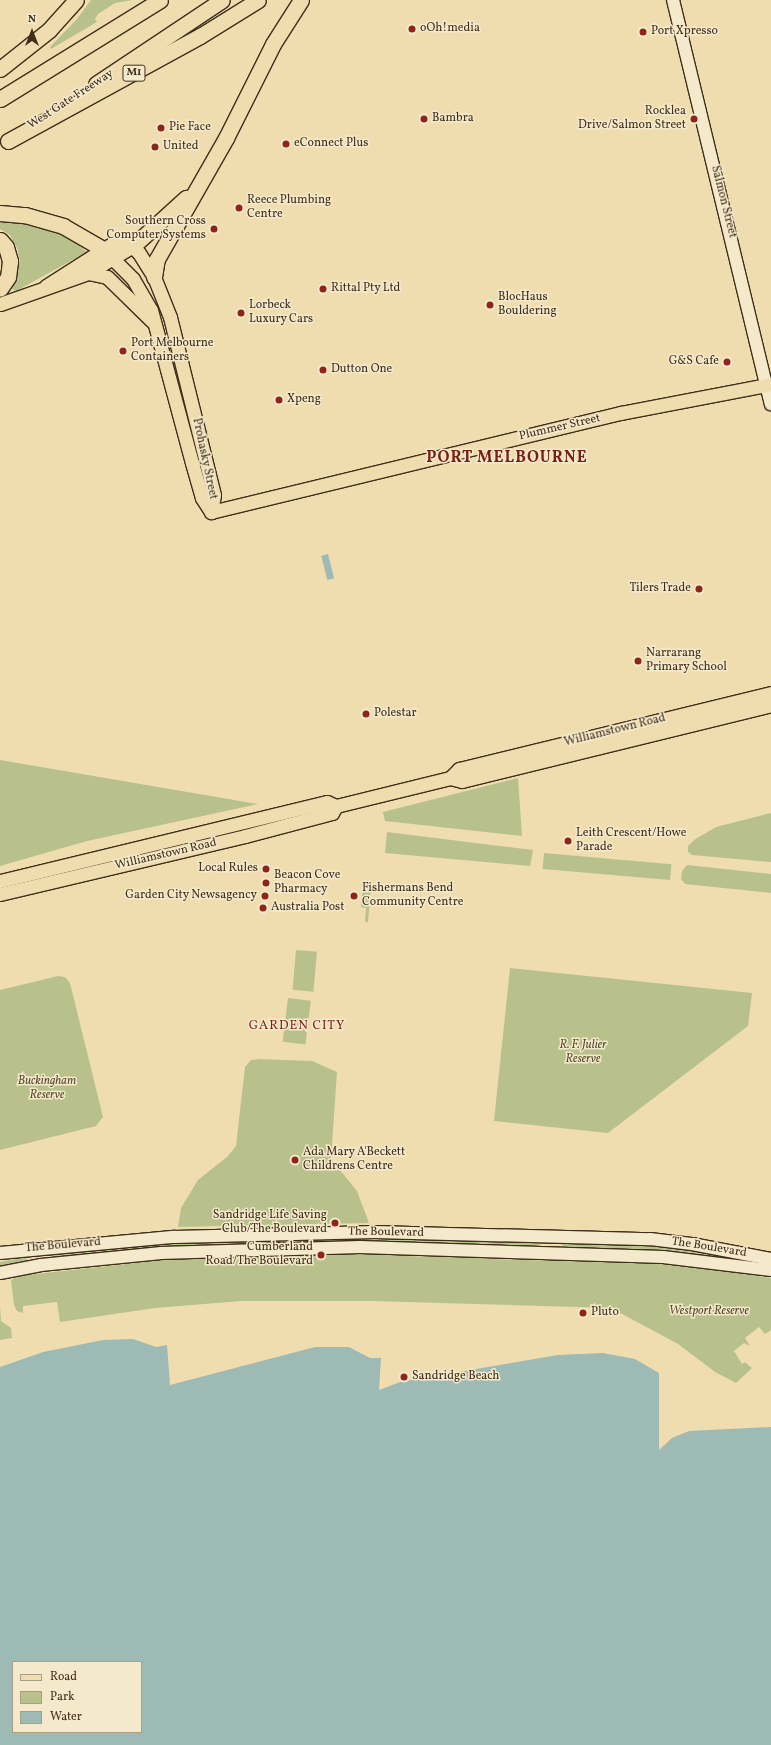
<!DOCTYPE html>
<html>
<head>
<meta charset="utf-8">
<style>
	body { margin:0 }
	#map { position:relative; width:771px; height:1745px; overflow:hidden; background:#efddb0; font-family:Vollkorn,serif }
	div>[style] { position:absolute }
	.green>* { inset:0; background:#b8c18c; transform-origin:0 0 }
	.water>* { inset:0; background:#9dbab5; transform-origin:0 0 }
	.roads { filter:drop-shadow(1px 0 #3f2e1a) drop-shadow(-1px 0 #3f2e1a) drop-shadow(0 1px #3f2e1a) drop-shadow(0 -1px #3f2e1a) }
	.secondary>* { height:12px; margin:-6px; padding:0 6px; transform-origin:6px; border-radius:6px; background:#f5e9cc }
	.primary>* { height:13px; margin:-6.5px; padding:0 6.5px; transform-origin:6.5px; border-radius:6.5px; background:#efddb0 }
	.highway>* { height:15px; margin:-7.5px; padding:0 7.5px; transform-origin:7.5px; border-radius:7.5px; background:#efddb0 }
	.dots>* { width:11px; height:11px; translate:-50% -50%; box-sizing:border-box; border:2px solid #f5e9cc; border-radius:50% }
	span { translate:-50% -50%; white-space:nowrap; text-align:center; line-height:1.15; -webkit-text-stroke:3px #f5e9cc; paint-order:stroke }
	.shield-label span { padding:1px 3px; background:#f5e9cc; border:1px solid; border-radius:3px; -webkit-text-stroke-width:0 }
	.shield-label { font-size:11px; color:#3f2e1a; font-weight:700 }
	.poi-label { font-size:12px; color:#3f2e1a }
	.left { translate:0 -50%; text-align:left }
	.right { translate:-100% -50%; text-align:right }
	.street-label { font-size:12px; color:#3f2e1a }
	.park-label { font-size:12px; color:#574b31; font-style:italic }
	.neighbourhood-label { font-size:13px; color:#7a1f14; letter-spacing:1px }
	.district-label { font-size:16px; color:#7a1f14; font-weight:700; letter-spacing:1px }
	.legend { position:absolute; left:12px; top:1661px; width:130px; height:72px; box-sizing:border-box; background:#f5e9cc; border:1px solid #ac9e85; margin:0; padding:5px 7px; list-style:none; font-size:12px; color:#3f2e1a }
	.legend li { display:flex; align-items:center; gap:8px; height:20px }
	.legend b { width:20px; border:1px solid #ac9e85 }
	.north { position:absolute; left:12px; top:12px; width:40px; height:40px; -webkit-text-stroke:3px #f5e9cc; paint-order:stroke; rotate:0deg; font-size:11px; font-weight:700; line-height:16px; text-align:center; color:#3f2e1a }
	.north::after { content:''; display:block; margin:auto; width:14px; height:18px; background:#3f2e1a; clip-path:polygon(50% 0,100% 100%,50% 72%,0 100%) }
</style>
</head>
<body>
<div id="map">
	<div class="green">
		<div style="clip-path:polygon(91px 0,133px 0,115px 3px,98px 14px,95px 19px,97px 22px,51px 49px,50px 47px,77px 19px)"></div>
		<div style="clip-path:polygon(0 220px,23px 222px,51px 230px,73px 241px,87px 252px,16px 291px,12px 289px,20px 261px,17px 248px,10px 235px,0 229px)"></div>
		<div style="clip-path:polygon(0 760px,258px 804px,87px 841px,0 866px)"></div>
		<div style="clip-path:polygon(518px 778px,522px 836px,385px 821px,383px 812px)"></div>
		<div style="clip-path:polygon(771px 813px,771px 862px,692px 855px,688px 852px,688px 846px,694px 840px,716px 827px)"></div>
		<div style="clip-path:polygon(387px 832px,533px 850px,530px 866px,385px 853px)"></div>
		<div style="left:544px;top:853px;width:128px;height:16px;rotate:5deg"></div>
		<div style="clip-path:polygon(687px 865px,771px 874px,771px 893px,685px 884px,681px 879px,682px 871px)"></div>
		<div style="clip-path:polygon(363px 885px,371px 886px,368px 922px,365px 922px,366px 908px,361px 907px)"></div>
		<div style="left:296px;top:950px;width:21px;height:40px;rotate:5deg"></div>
		<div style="clip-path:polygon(510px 968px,752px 993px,748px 1026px,608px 1133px,494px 1121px)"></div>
		<div style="clip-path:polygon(58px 976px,65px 977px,70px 983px,103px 1117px,96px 1126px,0 1150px,0 990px)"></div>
		<div style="left:288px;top:998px;width:23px;height:44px;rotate:7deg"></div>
		<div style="clip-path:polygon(259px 1059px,312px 1061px,337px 1072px,331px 1159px,357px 1191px,369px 1223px,178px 1227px,181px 1208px,198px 1180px,227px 1157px,236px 1146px,245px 1067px,251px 1060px)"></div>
		<div style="clip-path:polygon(291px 1235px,493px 1240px,536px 1243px,544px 1247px,290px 1244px,287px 1239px)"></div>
		<div style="clip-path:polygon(156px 1240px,281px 1240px,279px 1245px,54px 1257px,45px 1254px)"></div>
		<div style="clip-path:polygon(575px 1240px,704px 1248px,771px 1266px,565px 1247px,559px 1243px)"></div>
		<div style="clip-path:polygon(285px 1250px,311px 1255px,399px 1251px,404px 1256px,438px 1257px,442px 1252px,489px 1259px,659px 1264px,734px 1272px,771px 1278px,771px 1330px,765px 1334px,759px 1327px,745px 1338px,750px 1346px,744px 1343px,734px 1351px,742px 1364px,745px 1362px,752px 1368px,736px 1383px,715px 1372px,678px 1344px,611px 1308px,372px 1301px,241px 1301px,155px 1308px,60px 1322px,57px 1302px,23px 1306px,23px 1313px,17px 1311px,14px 1305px,11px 1280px,18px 1276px,144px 1262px,148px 1256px,206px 1258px,281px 1256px)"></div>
		<div style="clip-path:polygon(26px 1257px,28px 1264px,0 1270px,0 1262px)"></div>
		<div style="clip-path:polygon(0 1306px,1px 1321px,11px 1328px,12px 1338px,0 1340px)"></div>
	</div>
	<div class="water">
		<div style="left:328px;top:554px;width:25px;height:7px;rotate:76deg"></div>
		<div style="clip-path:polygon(evenodd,133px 1339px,156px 1347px,167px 1345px,170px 1385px,315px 1347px,349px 1347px,370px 1358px,381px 1358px,379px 1390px,400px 1382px,558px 1355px,603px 1353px,635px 1359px,659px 1373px,659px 1450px,672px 1438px,689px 1431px,771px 1427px,771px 1745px,0 1745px,0 1367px,43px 1352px,103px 1340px,133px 1339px,13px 1662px,141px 1662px,141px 1732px,13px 1732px,13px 1662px)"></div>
	</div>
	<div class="roads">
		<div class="secondary">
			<div style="left:673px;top:0;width:416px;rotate:76.4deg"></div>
			<div style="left:0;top:1253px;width:175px;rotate:-5.3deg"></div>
			<div style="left:174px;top:1237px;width:201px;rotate:-1.4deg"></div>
			<div style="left:375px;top:1232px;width:275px;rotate:1.5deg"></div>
			<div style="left:650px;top:1239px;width:42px;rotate:6.8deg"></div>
			<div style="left:692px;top:1244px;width:80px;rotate:10.8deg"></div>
			<div style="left:0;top:1273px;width:42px;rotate:-11deg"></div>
			<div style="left:41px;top:1265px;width:121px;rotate:-5.7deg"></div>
			<div style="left:161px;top:1253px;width:199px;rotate:-1.7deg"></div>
			<div style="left:360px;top:1247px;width:303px;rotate:1.9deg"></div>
			<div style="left:663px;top:1257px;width:109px;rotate:6.9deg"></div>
		</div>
		<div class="primary">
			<div style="left:103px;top:249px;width:42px;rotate:45deg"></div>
			<div style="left:133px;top:279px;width:36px;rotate:60deg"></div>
			<div style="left:151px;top:310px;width:158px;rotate:75deg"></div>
			<div style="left:192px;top:463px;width:36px;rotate:74deg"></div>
			<div style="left:202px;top:498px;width:17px;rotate:57deg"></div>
			<div style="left:88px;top:273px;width:19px;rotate:12deg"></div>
			<div style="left:107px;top:277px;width:63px;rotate:44.4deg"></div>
			<div style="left:46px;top:286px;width:78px;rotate:-32.5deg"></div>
			<div style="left:112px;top:244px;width:17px"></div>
			<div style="left:129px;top:244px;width:13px;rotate:42deg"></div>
			<div style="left:139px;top:253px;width:28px;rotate:58deg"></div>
			<div style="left:154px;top:277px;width:43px;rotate:68.2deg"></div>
			<div style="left:170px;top:317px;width:183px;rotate:76.1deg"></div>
			<div style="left:214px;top:495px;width:17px;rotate:100deg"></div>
			<div style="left:0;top:304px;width:93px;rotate:-19.4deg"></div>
			<div style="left:88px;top:273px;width:52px;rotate:-31deg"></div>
			<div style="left:211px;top:512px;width:422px;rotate:-13.6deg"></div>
			<div style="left:621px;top:413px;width:153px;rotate:-10.9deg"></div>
			<div style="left:450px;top:778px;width:13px;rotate:-45deg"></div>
			<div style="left:459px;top:769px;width:321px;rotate:-13.7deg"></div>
			<div style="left:336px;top:806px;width:117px;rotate:-13.8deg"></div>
			<div style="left:450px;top:778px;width:12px;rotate:14deg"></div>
			<div style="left:462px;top:781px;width:318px;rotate:-13.8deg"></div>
			<div style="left:0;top:881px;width:336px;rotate:-13.6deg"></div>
			<div style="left:327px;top:802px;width:10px;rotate:24deg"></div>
			<div style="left:0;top:894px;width:252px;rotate:-13.3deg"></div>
			<div style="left:245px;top:836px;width:90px;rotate:-14.8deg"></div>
			<div style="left:332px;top:813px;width:8px;rotate:-60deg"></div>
		</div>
		<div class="highway">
			<div style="left:0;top:69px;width:63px;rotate:-38.5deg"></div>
			<div style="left:49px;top:30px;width:40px;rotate:-48deg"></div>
			<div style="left:96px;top:84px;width:151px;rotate:-33.7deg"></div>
			<div style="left:0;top:99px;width:188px;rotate:-31.7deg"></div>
			<div style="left:8px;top:141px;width:219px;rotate:-28.7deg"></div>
			<div style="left:200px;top:36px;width:68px;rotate:-31.8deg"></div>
			<div style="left:0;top:213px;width:25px;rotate:5deg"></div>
			<div style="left:25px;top:215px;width:40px;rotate:16deg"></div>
			<div style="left:63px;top:226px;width:46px;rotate:29.9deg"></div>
			<div style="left:0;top:240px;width:9px;rotate:49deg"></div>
			<div style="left:6px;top:247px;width:15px;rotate:74deg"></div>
			<div style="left:10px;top:261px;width:16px;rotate:97deg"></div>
			<div style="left:8px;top:277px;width:14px;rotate:124deg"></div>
			<div style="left:133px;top:246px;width:72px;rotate:-42.2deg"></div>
			<div style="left:154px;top:277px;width:18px;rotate:-81deg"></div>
			<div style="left:157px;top:259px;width:139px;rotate:-60.3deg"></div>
			<div style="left:226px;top:138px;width:105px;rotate:-63.4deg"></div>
			<div style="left:273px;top:44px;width:52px;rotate:-57.5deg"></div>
		</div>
	</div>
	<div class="dots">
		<div style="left:412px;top:29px;background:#8f2418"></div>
		<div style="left:643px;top:32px;background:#8f2418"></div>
		<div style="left:424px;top:119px;background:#8f2418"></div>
		<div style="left:694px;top:119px;background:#8f2418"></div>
		<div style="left:161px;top:128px;background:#8f2418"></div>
		<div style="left:286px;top:144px;background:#8f2418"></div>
		<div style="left:155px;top:147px;background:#8f2418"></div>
		<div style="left:239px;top:208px;background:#8f2418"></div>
		<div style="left:214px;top:229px;background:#8f2418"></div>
		<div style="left:323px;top:289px;background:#8f2418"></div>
		<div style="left:490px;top:305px;background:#8f2418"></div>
		<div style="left:241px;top:313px;background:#8f2418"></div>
		<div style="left:123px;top:351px;background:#8f2418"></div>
		<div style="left:727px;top:362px;background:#8f2418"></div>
		<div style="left:323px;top:370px;background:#8f2418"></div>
		<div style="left:279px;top:400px;background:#8f2418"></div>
		<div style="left:699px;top:589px;background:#8f2418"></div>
		<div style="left:638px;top:661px;background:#8f2418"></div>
		<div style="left:366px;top:714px;background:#8f2418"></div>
		<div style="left:568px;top:841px;background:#8f2418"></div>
		<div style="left:266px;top:869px;background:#8f2418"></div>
		<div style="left:266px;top:883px;background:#8f2418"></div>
		<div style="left:265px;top:896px;background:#8f2418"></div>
		<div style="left:354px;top:896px;background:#8f2418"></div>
		<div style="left:263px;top:908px;background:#8f2418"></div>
		<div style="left:295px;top:1160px;background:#8f2418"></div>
		<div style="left:335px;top:1223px;background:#8f2418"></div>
		<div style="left:321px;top:1255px;background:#8f2418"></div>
		<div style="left:583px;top:1313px;background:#8f2418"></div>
		<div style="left:404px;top:1377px;background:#8f2418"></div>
	</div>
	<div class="shield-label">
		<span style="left:134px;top:73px">M1</span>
	</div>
	<div class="poi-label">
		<span class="left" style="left:420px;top:29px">oOh!media</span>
		<span class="left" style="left:651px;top:32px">Port Xpresso</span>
		<span class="right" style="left:686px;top:119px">Rocklea<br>Drive/Salmon Street</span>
		<span class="left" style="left:432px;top:119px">Bambra</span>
		<span class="left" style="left:169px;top:128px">Pie Face</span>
		<span class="left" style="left:294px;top:144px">eConnect Plus</span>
		<span class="left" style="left:163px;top:147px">United</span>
		<span class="left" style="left:247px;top:208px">Reece Plumbing<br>Centre</span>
		<span class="right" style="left:206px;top:229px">Southern Cross<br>Computer Systems</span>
		<span class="left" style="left:331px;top:289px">Rittal Pty Ltd</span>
		<span class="left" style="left:498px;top:305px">BlocHaus<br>Bouldering</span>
		<span class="left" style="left:249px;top:313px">Lorbeck<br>Luxury Cars</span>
		<span class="left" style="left:131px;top:351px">Port Melbourne<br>Containers</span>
		<span class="right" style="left:719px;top:362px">G&amp;S Cafe</span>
		<span class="left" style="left:331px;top:370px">Dutton One</span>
		<span class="left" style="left:287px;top:400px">Xpeng</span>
		<span class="right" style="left:691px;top:589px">Tilers Trade</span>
		<span class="left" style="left:646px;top:661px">Narrarang<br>Primary School</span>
		<span class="left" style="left:374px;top:714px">Polestar</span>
		<span class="left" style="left:576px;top:841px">Leith Crescent/Howe<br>Parade</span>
		<span class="right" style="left:258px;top:869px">Local Rules</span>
		<span class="left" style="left:274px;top:883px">Beacon Cove<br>Pharmacy</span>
		<span class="left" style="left:362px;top:896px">Fishermans Bend<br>Community Centre</span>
		<span class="right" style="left:257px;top:896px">Garden City Newsagency</span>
		<span class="left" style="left:271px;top:908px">Australia Post</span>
		<span class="left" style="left:303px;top:1160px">Ada Mary A'Beckett<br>Childrens Centre</span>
		<span class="right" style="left:327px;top:1223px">Sandridge Life Saving<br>Club/The Boulevard</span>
		<span class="right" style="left:313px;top:1255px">Cumberland<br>Road/The Boulevard</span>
		<span class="left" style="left:591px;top:1313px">Pluto</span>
		<span class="left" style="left:412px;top:1377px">Sandridge Beach</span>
	</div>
	<div class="street-label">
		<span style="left:71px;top:100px;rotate:-33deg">West Gate Freeway</span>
		<span style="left:723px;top:202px;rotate:76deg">Salmon Street</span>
		<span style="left:560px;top:428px;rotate:-13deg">Plummer Street</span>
		<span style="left:204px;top:459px;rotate:78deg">Prohasky Street</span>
		<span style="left:615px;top:731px;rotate:-14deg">Williamstown Road</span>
		<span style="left:166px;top:855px;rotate:-13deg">Williamstown Road</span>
		<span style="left:386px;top:1233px;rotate:1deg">The Boulevard</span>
		<span style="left:63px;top:1246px;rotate:-5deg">The Boulevard</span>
		<span style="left:709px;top:1248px;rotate:9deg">The Boulevard</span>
	</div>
	<div class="park-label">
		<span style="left:583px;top:1053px">R. F. Julier<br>Reserve</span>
		<span style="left:47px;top:1089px">Buckingham<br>Reserve</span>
		<span style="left:709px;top:1312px">Westport Reserve</span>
	</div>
	<div class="neighbourhood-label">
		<span style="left:297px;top:1026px">GARDEN CITY</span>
	</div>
	<div class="district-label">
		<span style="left:507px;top:458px">PORT MELBOURNE</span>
	</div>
	<ul class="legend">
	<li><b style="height:5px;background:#efddb0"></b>Road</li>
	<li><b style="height:11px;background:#b8c18c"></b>Park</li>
	<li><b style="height:11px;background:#9dbab5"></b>Water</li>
	</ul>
	<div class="north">N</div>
</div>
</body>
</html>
